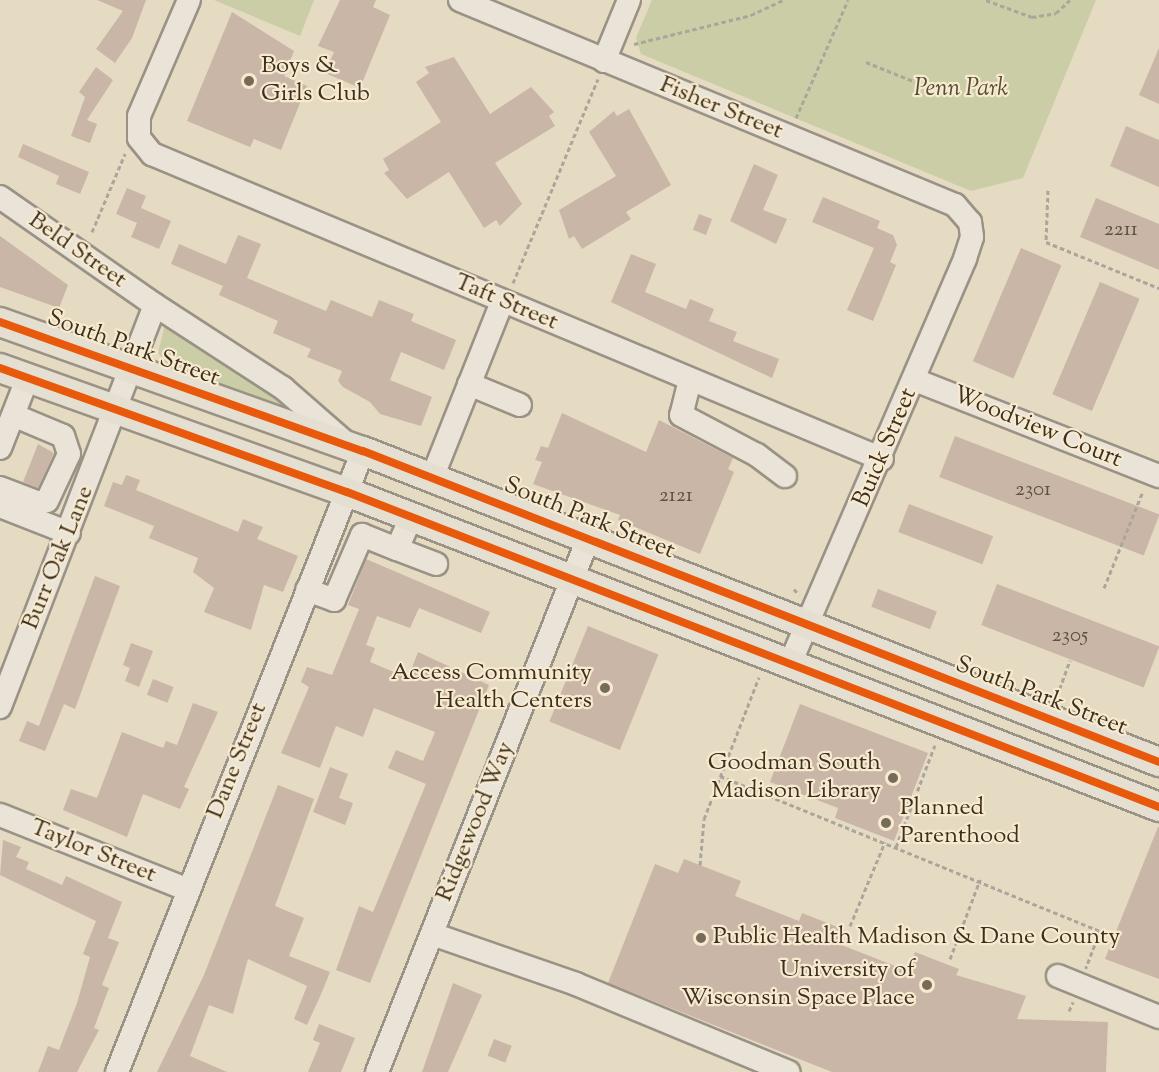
<!DOCTYPE html>
<html>
<head>
<meta charset="utf-8">
<style>
	body { margin:0 }
	#map { position:relative; width:1159px; height:1072px; overflow:hidden; background:#e5dac2; font-family:"Sorts Mill Goudy",serif }
	div>[style] { position:absolute }
	.green>* { inset:0; background:#cbcda7 }
	.building>* { inset:0; background:#cab6a7; transform-origin:0 0 }
	.path>* { height:3px; margin-top:-1.5px; transform-origin:0; background:repeating-linear-gradient(90deg,#aba59b 0 4.5px,transparent 0 7.5px) }
	.roads { filter:drop-shadow(2px 0 #9a9284) drop-shadow(-2px 0 #9a9284) drop-shadow(0 2px #9a9284) drop-shadow(0 -2px #9a9284) }
	.minor>* { height:22px; margin:-11px; padding:0 11px; transform-origin:11px; border-radius:11px; background:#e9e3d8 }
	.major>* { height:28px; margin:-14px; padding:0 14px; transform-origin:14px; border-radius:14px; background:#e5dfd1 }
	.cycleway>* { height:8px; margin:-4px; padding:0 4px; transform-origin:4px; border-radius:4px; background:#e8590c }
	.dots>* { width:16px; height:16px; translate:-50% -50%; box-sizing:border-box; border:3px solid #f8eace; border-radius:50% }
	span { translate:-50% -50%; white-space:nowrap; text-align:center; line-height:1.15; -webkit-text-stroke:4.5px #f8eace; paint-order:stroke }
	.number-label { font-size:21px; color:#5e5142 }
	.number-label span { -webkit-text-stroke-width:0 }
	.poi-label { font-size:24px; color:#3a2f21 }
	.left { translate:0 -50%; text-align:left }
	.right { translate:-100% -50%; text-align:right }
	.park-label { font-size:24px; color:#534d37; font-style:italic }
	.street-label { font-size:24px; color:#3a2f21 }
</style>
</head>
<body>
<div id="map">
	<div class="green">
		<div style="clip-path:polygon(214px 0,314px 0,300px 36px)"></div>
		<div style="clip-path:polygon(652px 0,1096px 0,1023px 178px,971px 191px,641px 54px,636px 38px)"></div>
		<div style="clip-path:polygon(165px 324px,284px 402px,282px 405px,167px 365px,158px 353px)"></div>
	</div>
	<div class="building">
		<div style="clip-path:polygon(97px 0,146px 0,132px 38px,115px 63px,96px 49px,123px 11px)"></div>
		<div style="clip-path:polygon(340px 0,376px 0,373px 7px,390px 15px,360px 88px,325px 73px,334px 52px,318px 46px)"></div>
		<div style="clip-path:polygon(232px 12px,294px 51px,284px 76px,307px 86px,281px 150px,254px 139px,250px 147px,187px 121px)"></div>
		<div style="clip-path:polygon(1159px 48px,1159px 104px,1139px 95px)"></div>
		<div style="clip-path:polygon(454px 57px,490px 114px,531px 87px,554px 112px,549px 116px,555px 126px,495px 163px,522px 204px,500px 226px,496px 220px,484px 228px,449px 172px,407px 199px,384px 173px,389px 170px,383px 159px,441px 122px,416px 82px,429px 73px,425px 67px)"></div>
		<div style="clip-path:polygon(96px 67px,113px 80px,87px 120px,97px 124px,90px 143px,71px 136px,85px 97px,79px 92px)"></div>
		<div style="clip-path:polygon(629px 109px,671px 185px,626px 212px,631px 219px,582px 249px,574px 236px,569px 239px,559px 210px,616px 176px,589px 132px,614px 111px,617px 116px)"></div>
		<div style="clip-path:polygon(1126px 126px,1159px 140px,1159px 187px,1110px 166px)"></div>
		<div style="clip-path:polygon(23px 144px,89px 172px,80px 194px,56px 184px,59px 176px,18px 157px)"></div>
		<div style="clip-path:polygon(754px 164px,778px 175px,763px 210px,787px 219px,776px 244px,730px 221px)"></div>
		<div style="clip-path:polygon(127px 188px,146px 196px,141px 208px,171px 221px,159px 249px,131px 237px,137px 223px,116px 214px)"></div>
		<div style="clip-path:polygon(823px 197px,880px 221px,877px 228px,893px 235px,897px 245px,890px 262px,896px 265px,873px 321px,847px 310px,874px 248px,812px 222px)"></div>
		<div style="clip-path:polygon(1096px 198px,1159px 224px,1159px 270px,1080px 237px)"></div>
		<div style="left:699px;top:214px;width:14px;height:17px;rotate:21deg"></div>
		<div style="clip-path:polygon(238px 235px,261px 244px,247px 278px,326px 311px,331px 300px,372px 317px,379px 300px,414px 314px,411px 321px,456px 340px,444px 370px,401px 352px,390px 380px,432px 397px,421px 426px,380px 414px,370px 402px,343px 387px,338px 381px,342px 371px,307px 357px,311px 349px,273px 333px,278px 321px,219px 295px,223px 286px,171px 264px,179px 244px,226px 264px)"></div>
		<div style="clip-path:polygon(0 236px,68px 285px,59px 308px,0 287px)"></div>
		<div style="left:1021px;top:248px;width:44px;height:123px;rotate:23deg"></div>
		<div style="clip-path:polygon(631px 254px,656px 264px,645px 292px,686px 309px,690px 299px,714px 309px,709px 321px,737px 332px,733px 341px,779px 359px,772px 378px,611px 302px)"></div>
		<div style="left:1100px;top:282px;width:43px;height:122px;rotate:23deg"></div>
		<div style="clip-path:polygon(562px 413px,646px 452px,659px 420px,733px 458px,728px 469px,734px 472px,700px 554px,618px 520px,620px 515px,533px 484px,542px 462px,535px 460px,541px 446px,548px 448px)"></div>
		<div style="left:955px;top:436px;width:219px;height:44px;rotate:21deg"></div>
		<div style="clip-path:polygon(38px 444px,54px 453px,38px 488px,23px 482px)"></div>
		<div style="clip-path:polygon(126px 475px,140px 480px,136px 490px,238px 532px,243px 519px,263px 527px,257px 539px,298px 556px,283px 592px,264px 585px,251px 630px,204px 612px,214px 588px,193px 572px,198px 558px,149px 538px,154px 526px,104px 506px,113px 482px,122px 485px)"></div>
		<div style="left:909px;top:504px;width:90px;height:30px;rotate:21deg"></div>
		<div style="clip-path:polygon(366px 559px,490px 612px,481px 633px,419px 608px,410px 628px,377px 616px,366px 645px,375px 648px,370px 662px,408px 678px,418px 652px,489px 685px,370px 983px,336px 970px,359px 906px,373px 912px,426px 784px,388px 768px,396px 750px,423px 761px,435px 732px,374px 708px,363px 737px,336px 726px,320px 768px,281px 753px,309px 687px,301px 682px,307px 667px,332px 675px,359px 609px,348px 605px)"></div>
		<div style="clip-path:polygon(95px 576px,120px 586px,75px 709px,64px 704px,45px 751px,19px 741px,27px 721px,39px 726px)"></div>
		<div style="left:997px;top:584px;width:174px;height:44px;rotate:21deg"></div>
		<div style="left:878px;top:589px;width:63px;height:19px;rotate:21deg"></div>
		<div style="left:588px;top:626px;width:76px;height:103px;rotate:22deg"></div>
		<div style="clip-path:polygon(131px 643px,153px 651px,139px 687px,125px 681px,130px 668px,123px 665px)"></div>
		<div style="left:153px;top:679px;width:22px;height:17px;rotate:21deg"></div>
		<div style="clip-path:polygon(193px 703px,218px 712px,184px 787px,189px 789px,180px 809px,143px 794px,127px 837px,63px 810px,71px 789px,97px 798px,122px 732px,163px 748px,166px 741px,177px 745px)"></div>
		<div style="clip-path:polygon(800px 704px,928px 753px,894px 841px,835px 818px,838px 808px,770px 782px)"></div>
		<div style="clip-path:polygon(330px 767px,348px 774px,339px 798px,353px 803px,345px 825px,313px 812px)"></div>
		<div style="clip-path:polygon(278px 785px,314px 799px,275px 906px,304px 918px,289px 956px,330px 972px,322px 992px,307px 1025px,294px 1019px,307px 986px,248px 959px,233px 1014px,209px 1005px,190px 1056px,227px 1072px,157px 1072px,204px 975px)"></div>
		<div style="clip-path:polygon(1158px 827px,1159px 827px,1159px 979px,1105px 959px)"></div>
		<div style="clip-path:polygon(3px 840px,21px 847px,16px 857px,29px 862px,26px 869px,62px 885px,66px 876px,122px 902px,108px 938px,119px 942px,102px 985px,109px 988px,94px 1028px,99px 1030px,77px 1072px,38px 1072px,48px 1046px,59px 1050px,77px 1003px,90px 957px,83px 954px,96px 921px,0 875px)"></div>
		<div style="clip-path:polygon(684px 859px,741px 881px,735px 896px,799px 921px,802px 913px,845px 930px,839px 944px,908px 971px,915px 952px,959px 969px,956px 975px,1026px 996px,1017px 1019px,1108px 1022px,1106px 1072px,832px 1072px,608px 983px,655px 864px,678px 873px)"></div>
		<div style="clip-path:polygon(453px 983px,482px 995px,448px 1072px,422px 1072px)"></div>
		<div style="clip-path:polygon(319px 1024px,355px 1038px,341px 1072px,308px 1072px,320px 1043px,313px 1040px)"></div>
		<div style="left:494px;top:1039px;width:19px;height:18px;rotate:21deg"></div>
	</div>
	<div class="path">
		<div style="left:986px;top:0;width:49px;rotate:20.3deg"></div>
		<div style="left:1032px;top:17px;width:24px;rotate:-9deg"></div>
		<div style="left:1056px;top:13px;width:19px;rotate:-43deg"></div>
		<div style="left:634px;top:44px;width:121px;rotate:-13.9deg"></div>
		<div style="left:751px;top:15px;width:35px;rotate:-25deg"></div>
		<div style="left:866px;top:62px;width:56px;rotate:22deg"></div>
		<div style="left:796px;top:118px;width:129px;rotate:-66.2deg"></div>
		<div style="left:1048px;top:190px;width:52px;rotate:92.2deg"></div>
		<div style="left:1046px;top:242px;width:122px;rotate:22.2deg"></div>
		<div style="left:92px;top:232px;width:85px;rotate:-67.1deg"></div>
		<div style="left:513px;top:283px;width:221px;rotate:-67.4deg"></div>
		<div style="left:1104px;top:588px;width:105px;rotate:-68.1deg"></div>
		<div style="left:794px;top:589px;width:8px;rotate:50deg"></div>
		<div style="left:1057px;top:696px;width:38px;rotate:-70deg"></div>
		<div style="left:720px;top:776px;width:410px;rotate:22.2deg"></div>
		<div style="left:1100px;top:931px;width:40px;rotate:111deg"></div>
		<div style="left:896px;top:847px;width:109px;rotate:-69.1deg"></div>
		<div style="left:700px;top:865px;width:46px;rotate:-85deg"></div>
		<div style="left:704px;top:819px;width:152px;rotate:-68.8deg"></div>
		<div style="left:850px;top:926px;width:91px;rotate:-67.4deg"></div>
		<div style="left:950px;top:959px;width:85px;rotate:-69.2deg"></div>
		<div style="left:1069px;top:1011px;width:10px;rotate:-66deg"></div>
	</div>
	<div class="roads">
		<div class="minor">
			<div style="left:189px;top:0;width:126px;rotate:113.3deg"></div>
			<div style="left:139px;top:116px;width:22px;rotate:90deg"></div>
			<div style="left:139px;top:138px;width:21px;rotate:51deg"></div>
			<div style="left:152px;top:154px;width:791px;rotate:22.68deg"></div>
			<div style="left:460px;top:0;width:536px;rotate:22.5deg"></div>
			<div style="left:955px;top:205px;width:23px;rotate:49deg"></div>
			<div style="left:970px;top:222px;width:15px;rotate:82deg"></div>
			<div style="left:972px;top:237px;width:23px;rotate:108deg"></div>
			<div style="left:965px;top:259px;width:441px;rotate:113.4deg"></div>
			<div style="left:604px;top:61px;width:66px;rotate:-67.7deg"></div>
			<div style="left:0;top:197px;width:189px;rotate:34.9deg"></div>
			<div style="left:155px;top:305px;width:431px;rotate:111.1deg"></div>
			<div style="left:155px;top:305px;width:153px;rotate:33deg"></div>
			<div style="left:283px;top:388px;width:84px;rotate:41.1deg"></div>
			<div style="left:690px;top:380px;width:36px;rotate:104deg"></div>
			<div style="left:681px;top:415px;width:86px;rotate:27.8deg"></div>
			<div style="left:757px;top:455px;width:35px;rotate:37deg"></div>
			<div style="left:915px;top:380px;width:262px;rotate:21.5deg"></div>
			<div style="left:469px;top:384px;width:55px;rotate:22.4deg"></div>
			<div style="left:0;top:448px;width:76px;rotate:-68.5deg"></div>
			<div style="left:432px;top:478px;width:189px;rotate:-68.3deg"></div>
			<div style="left:0;top:488px;width:42px;rotate:21deg"></div>
			<div style="left:39px;top:503px;width:8px;rotate:-14deg"></div>
			<div style="left:47px;top:501px;width:52px;rotate:-64.9deg"></div>
			<div style="left:69px;top:454px;width:19px;rotate:-108deg"></div>
			<div style="left:63px;top:436px;width:54px;rotate:-157.2deg"></div>
			<div style="left:0;top:506px;width:74px;rotate:21.4deg"></div>
			<div style="left:397px;top:549px;width:42px;rotate:21deg"></div>
			<div style="left:307px;top:590px;width:29px;rotate:20deg"></div>
			<div style="left:334px;top:600px;width:71px;rotate:-66.7deg"></div>
			<div style="left:362px;top:535px;width:38px;rotate:22deg"></div>
			<div style="left:397px;top:549px;width:35px;rotate:-66deg"></div>
			<div style="left:0;top:815px;width:200px;rotate:21.7deg"></div>
			<div style="left:432px;top:934px;width:152px;rotate:19.1deg"></div>
			<div style="left:576px;top:984px;width:230px;rotate:22.5deg"></div>
			<div style="left:1058px;top:976px;width:109px;rotate:22.1deg"></div>
			<div style="left:117px;top:1072px;width:668px;rotate:-68.39deg"></div>
			<div style="left:377px;top:1072px;width:573px;rotate:-68.4deg"></div>
		</div>
		<div class="major">
			<div style="left:0;top:322px;width:385px;rotate:19.6deg"></div>
			<div style="left:363px;top:451px;width:855px;rotate:21.34deg"></div>
			<div style="left:0;top:368px;width:368px;rotate:19.7deg"></div>
			<div style="left:347px;top:492px;width:871px;rotate:21.2deg"></div>
		</div>
	</div>
	<div class="cycleway">
		<div style="left:0;top:322px;width:385px;rotate:19.6deg"></div>
		<div style="left:363px;top:451px;width:855px;rotate:21.34deg"></div>
		<div style="left:0;top:368px;width:368px;rotate:19.7deg"></div>
		<div style="left:347px;top:492px;width:871px;rotate:21.2deg"></div>
	</div>
	<div class="dots">
		<div style="left:249px;top:81px;background:#766b59"></div>
		<div style="left:605px;top:688px;background:#766b59"></div>
		<div style="left:893px;top:778px;background:#766b59"></div>
		<div style="left:886px;top:823px;background:#766b59"></div>
		<div style="left:701px;top:938px;background:#766b59"></div>
		<div style="left:927px;top:985px;background:#766b59"></div>
	</div>
	<div class="number-label">
		<span style="left:1121px;top:230px">2211</span>
		<span style="left:1033px;top:490px">2301</span>
		<span style="left:676px;top:496px">2121</span>
		<span style="left:1070px;top:636px">2305</span>
	</div>
	<div class="poi-label">
		<span class="left" style="left:261px;top:81px">Boys &amp;<br>Girls Club</span>
		<span class="right" style="left:592px;top:688px">Access Community<br>Health Centers</span>
		<span class="right" style="left:881px;top:778px">Goodman South<br>Madison Library</span>
		<span class="left" style="left:900px;top:823px">Planned<br>Parenthood</span>
		<span class="left" style="left:713px;top:938px">Public Health Madison &amp; Dane County</span>
		<span class="right" style="left:915px;top:985px">University of<br>Wisconsin Space Place</span>
	</div>
	<div class="park-label">
		<span style="left:961px;top:90px">Penn Park</span>
	</div>
	<div class="street-label">
		<span style="left:721px;top:109px;rotate:22deg">Fisher Street</span>
		<span style="left:77px;top:251px;rotate:35deg">Beld Street</span>
		<span style="left:506px;top:303px;rotate:23deg">Taft Street</span>
		<span style="left:133px;top:349px;rotate:20deg">South Park Street</span>
		<span style="left:1037px;top:428px;rotate:22deg">Woodview Court</span>
		<span style="left:886px;top:448px;rotate:-67deg">Buick Street</span>
		<span style="left:589px;top:519px;rotate:22deg">South Park Street</span>
		<span style="left:59px;top:558px;rotate:-68deg">Burr Oak Lane</span>
		<span style="left:1041px;top:697px;rotate:21deg">South Park Street</span>
		<span style="left:238px;top:761px;rotate:-68deg">Dane Street</span>
		<span style="left:476px;top:822px;rotate:-68deg">Ridgewood Way</span>
		<span style="left:93px;top:852px;rotate:22deg">Taylor Street</span>
	</div>
</div>
</body>
</html>
